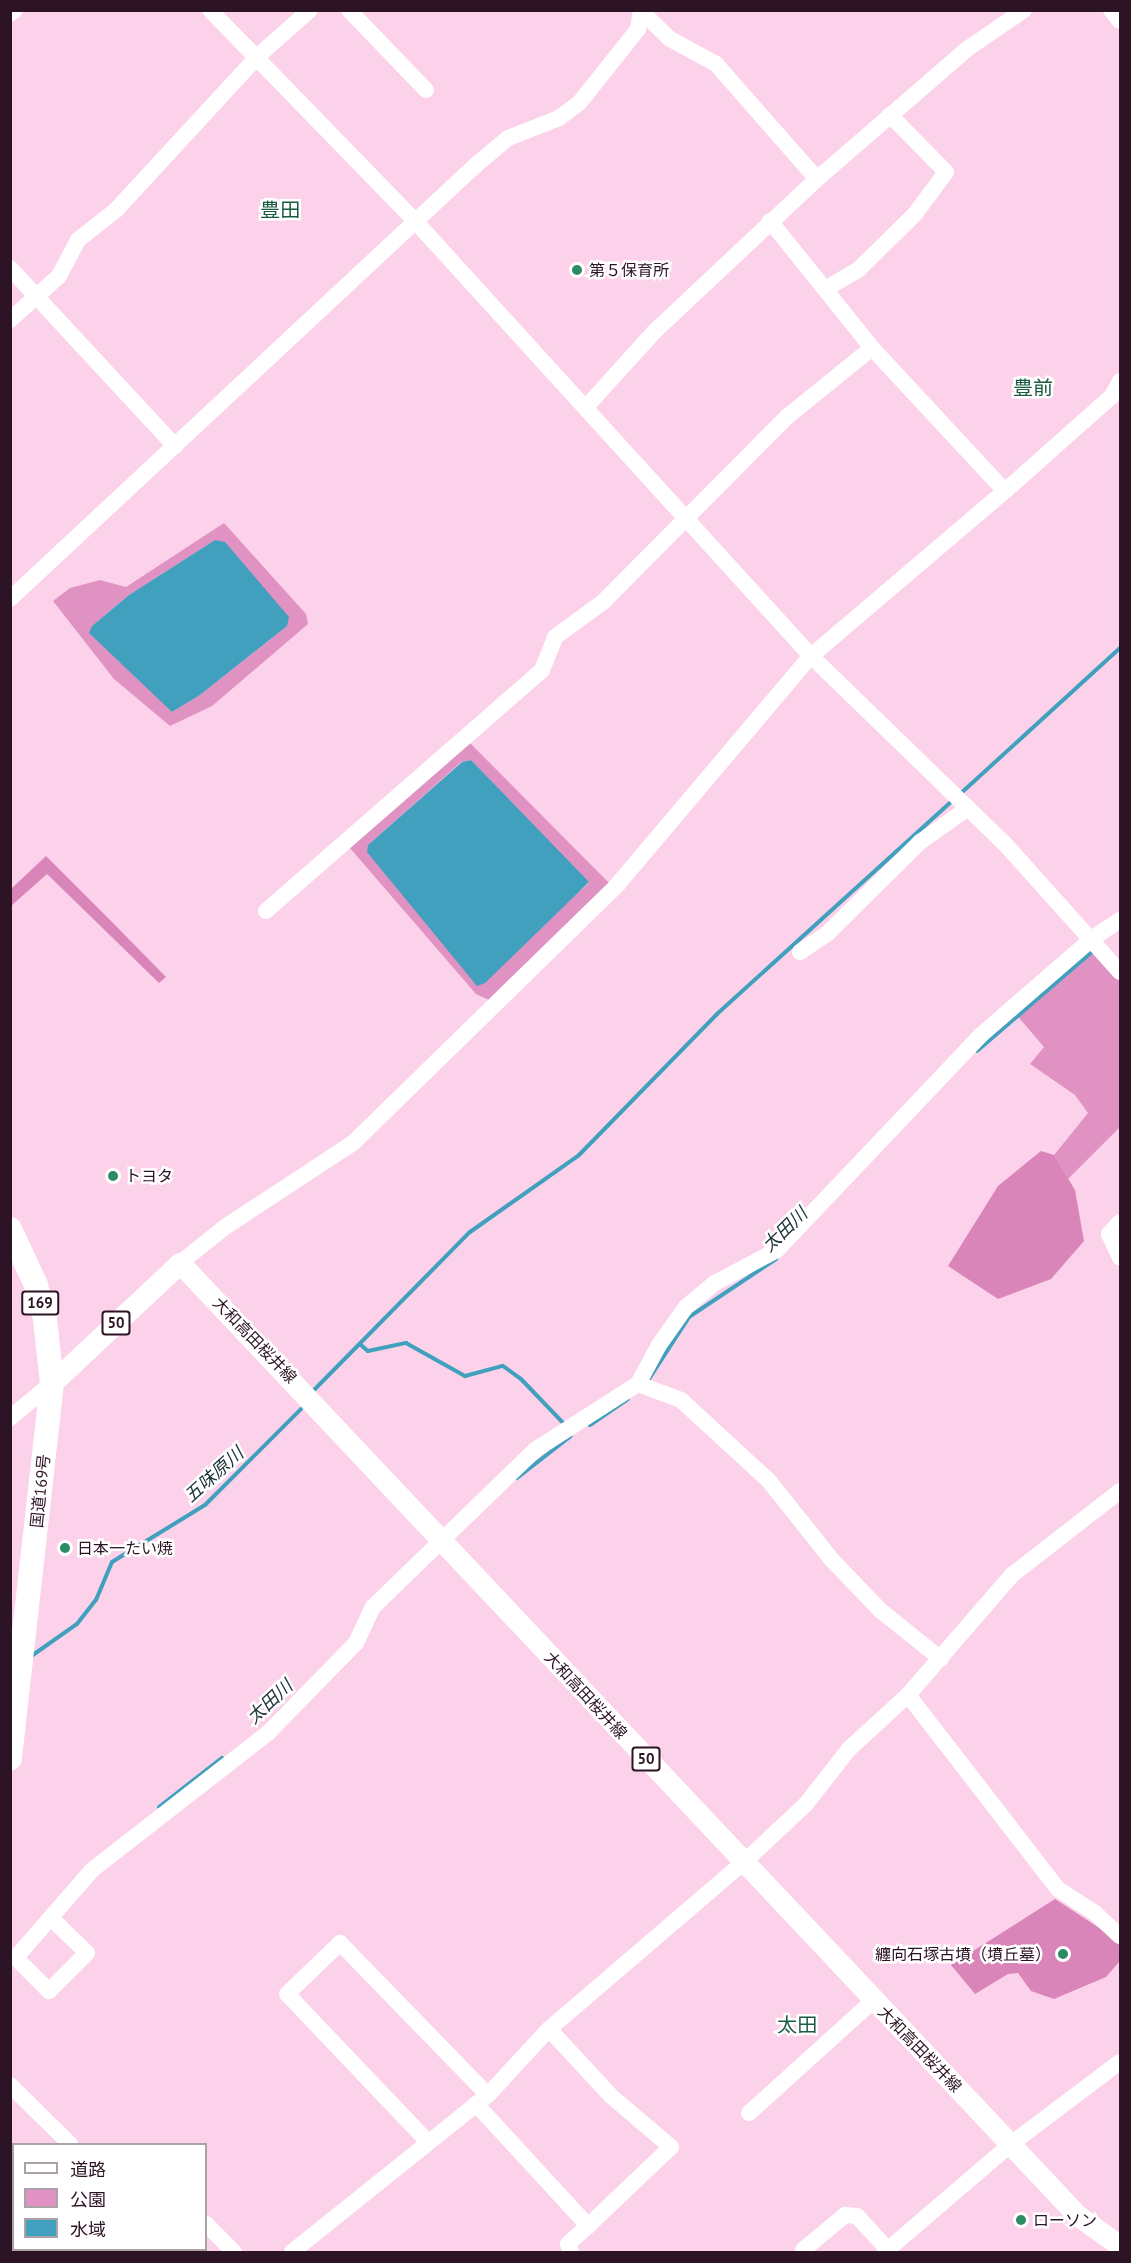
<!DOCTYPE html>
<html>
<head>
<meta charset="utf-8">
<style>
	body { margin:0 }
	#map { position:relative; width:1131px; height:2263px; overflow:hidden; background:#fcd2eb; font-family:"PT Sans","Noto Sans JP",sans-serif }
	div>[style] { position:absolute }
	.green>* { inset:0; background:#e092c3 }
	.forest>* { inset:0; background:#d985ba }
	.water>* { inset:0; background:#40a0be }
	.stream>* { height:4px; margin:-2px; padding:0 2px; transform-origin:2px; border-radius:2px; background:#40a0be }
	.minor>* { height:16px; margin:-8px; padding:0 8px; transform-origin:8px; border-radius:8px; background:#fff }
	.major>* { height:21px; margin:-10.5px; padding:0 10.5px; transform-origin:10.5px; border-radius:10.5px; background:#fff }
	.highway>* { height:24px; margin:-12px; padding:0 12px; transform-origin:12px; border-radius:12px; background:#fff }
	.rail>* { height:4px; margin:-2px; padding:0 2px; transform-origin:2px; border-radius:2px; background:#906f83 }
	.dots>* { width:16px; height:16px; translate:-50% -50%; box-sizing:border-box; border:3px solid #fff; border-radius:50% }
	span { translate:-50% -50%; white-space:nowrap; text-align:center; line-height:1.15; -webkit-text-stroke:5px #fff; paint-order:stroke }
	.shield-label span { padding:2px 4px; background:#fff; border:2px solid; border-radius:4px; -webkit-text-stroke-width:0 }
	.shield-label { font-size:15px; color:#2d1424; font-weight:700 }
	.poi-label { font-size:16px; color:#2d1424 }
	.left { translate:0 -50%; text-align:left }
	.right { translate:-100% -50%; text-align:right }
	.street-label { font-size:16px; color:#2d1424 }
	.water-label { font-size:18px; color:#1b3138; font-style:italic }
	.quarter-label { font-size:20px; color:#1a5c41 }
	.frame { position:absolute; inset:0; border:12px solid #2d1424; pointer-events:none }
	.legend { position:absolute; left:12px; top:2143px; width:195px; height:108px; box-sizing:border-box; background:#fff; border:2px solid #aba1a7; margin:0; padding:8px 10px; list-style:none; font-size:18px; color:#2d1424 }
	.legend li { display:flex; align-items:center; gap:12px; height:30px }
	.legend b { width:30px; border:2px solid #aba1a7 }
</style>
</head>
<body>
<div id="map">
	<div class="green">
		<div style="clip-path:polygon(evenodd,224px 523px,306px 614px,308px 624px,212px 706px,170px 726px,114px 679px,53px 601px,70px 588px,100px 580px,126px 587px,224px 523px,215px 540px,287px 626px,200px 695px,172px 712px,92px 626px,129px 595px,215px 540px)"></div>
		<div style="clip-path:polygon(evenodd,463px 743px,471px 744px,609px 883px,489px 1000px,476px 994px,349px 847px,463px 743px,471px 760px,589px 883px,540px 926px,368px 852px,368px 845px,461px 762px,471px 760px)"></div>
		<div style="clip-path:polygon(1090px 946px,1120px 980px,1120px 1127px,1068px 1179px,1054px 1155px,1088px 1113px,1075px 1095px,1030px 1064px,1044px 1047px,1014px 1012px)"></div>
	</div>
	<div class="forest">
		<div style="clip-path:polygon(46px 856px,115px 925px,166px 977px,159px 983px,47px 874px,11px 906px,11px 889px)"></div>
		<div style="clip-path:polygon(1041px 1151px,1054px 1155px,1075px 1190px,1084px 1241px,1051px 1279px,998px 1299px,948px 1266px,998px 1186px)"></div>
		<div style="clip-path:polygon(1055px 1899px,1110px 1935px,1120px 1946px,1120px 1961px,1106px 1977px,1054px 1999px,1031px 1991px,1018px 1973px,1008px 1974px,975px 1994px,951px 1965px)"></div>
	</div>
	<div class="water">
		<div style="clip-path:polygon(215px 540px,225px 542px,289px 617px,287px 626px,200px 695px,172px 712px,89px 633px,92px 626px,129px 595px)"></div>
		<div style="clip-path:polygon(471px 760px,589px 882px,485px 983px,477px 986px,367px 852px,368px 845px,462px 762px)"></div>
	</div>
	<div class="stream">
		<div style="left:959px;top:795px;width:218px;rotate:-42.4deg"></div>
		<div style="left:977px;top:1051px;width:155px;rotate:-40.8deg"></div>
		<div style="left:361px;top:1345px;width:9px;rotate:41deg"></div>
		<div style="left:368px;top:1351px;width:39px;rotate:-12deg"></div>
		<div style="left:406px;top:1343px;width:68px;rotate:29.2deg"></div>
		<div style="left:465px;top:1376px;width:39px;rotate:-15deg"></div>
		<div style="left:503px;top:1366px;width:22px;rotate:36deg"></div>
		<div style="left:521px;top:1379px;width:65px;rotate:46.2deg"></div>
		<div style="left:649px;top:1379px;width:74px;rotate:-57.2deg"></div>
		<div style="left:689px;top:1317px;width:105px;rotate:-33.7deg"></div>
		<div style="left:314px;top:1390px;width:222px;rotate:-45.4deg"></div>
		<div style="left:470px;top:1232px;width:133px;rotate:-35.2deg"></div>
		<div style="left:579px;top:1155px;width:197px;rotate:-45.6deg"></div>
		<div style="left:717px;top:1014px;width:319px;rotate:-42.2deg"></div>
		<div style="left:590px;top:1425px;width:46px;rotate:-34.4deg"></div>
		<div style="left:517px;top:1478px;width:68px;rotate:-37.9deg"></div>
		<div style="left:30px;top:1657px;width:57px;rotate:-35.1deg"></div>
		<div style="left:77px;top:1624px;width:31px;rotate:-52deg"></div>
		<div style="left:96px;top:1600px;width:41px;rotate:-67.2deg"></div>
		<div style="left:112px;top:1562px;width:109px;rotate:-31.5deg"></div>
		<div style="left:205px;top:1505px;width:136px;rotate:-45deg"></div>
		<div style="left:159px;top:1807px;width:80px;rotate:-37.9deg"></div>
	</div>
	<div class="minor">
		<div style="left:210px;top:10px;width:296px;rotate:45.8deg"></div>
		<div style="left:416px;top:222px;width:587px;rotate:47.69deg"></div>
		<div style="left:811px;top:656px;width:270px;rotate:44.1deg"></div>
		<div style="left:1005px;top:844px;width:172px;rotate:48.1deg"></div>
		<div style="left:349px;top:10px;width:111px;rotate:46.1deg"></div>
		<div style="left:1111px;top:10px;width:14px;rotate:51deg"></div>
		<div style="left:641px;top:11px;width:40px;rotate:44deg"></div>
		<div style="left:670px;top:39px;width:52px;rotate:28.5deg"></div>
		<div style="left:716px;top:64px;width:153px;rotate:48.7deg"></div>
		<div style="left:10px;top:14px;width:6px;rotate:-39deg"></div>
		<div style="left:770px;top:221px;width:163px;rotate:51.2deg"></div>
		<div style="left:872px;top:348px;width:195px;rotate:47.1deg"></div>
		<div style="left:10px;top:268px;width:243px;rotate:47.2deg"></div>
		<div style="left:825px;top:289px;width:38px;rotate:-30deg"></div>
		<div style="left:858px;top:270px;width:80px;rotate:-44.5deg"></div>
		<div style="left:915px;top:214px;width:52px;rotate:-53.6deg"></div>
		<div style="left:946px;top:172px;width:80px;rotate:-134.5deg"></div>
		<div style="left:10px;top:320px;width:66px;rotate:-41.9deg"></div>
		<div style="left:59px;top:276px;width:41px;rotate:-62.2deg"></div>
		<div style="left:78px;top:240px;width:48px;rotate:-38.3deg"></div>
		<div style="left:116px;top:210px;width:209px;rotate:-47.3deg"></div>
		<div style="left:258px;top:56px;width:69px;rotate:-41.5deg"></div>
		<div style="left:587px;top:406px;width:100px;rotate:-47.8deg"></div>
		<div style="left:654px;top:332px;width:224px;rotate:-43.2deg"></div>
		<div style="left:817px;top:179px;width:198px;rotate:-40.9deg"></div>
		<div style="left:967px;top:49px;width:69px;rotate:-34.4deg"></div>
		<div style="left:10px;top:599px;width:638px;rotate:-42.97deg"></div>
		<div style="left:477px;top:164px;width:40px;rotate:-40deg"></div>
		<div style="left:508px;top:138px;width:55px;rotate:-21.4deg"></div>
		<div style="left:559px;top:118px;width:26px;rotate:-37deg"></div>
		<div style="left:580px;top:102px;width:93px;rotate:-51.5deg"></div>
		<div style="left:638px;top:29px;width:19px;rotate:-81deg"></div>
		<div style="left:266px;top:911px;width:366px;rotate:-41.1deg"></div>
		<div style="left:542px;top:670px;width:35px;rotate:-68deg"></div>
		<div style="left:555px;top:637px;width:59px;rotate:-36.1deg"></div>
		<div style="left:603px;top:602px;width:262px;rotate:-45.2deg"></div>
		<div style="left:788px;top:416px;width:108px;rotate:-39deg"></div>
		<div style="left:800px;top:952px;width:32px;rotate:-34deg"></div>
		<div style="left:827px;top:934px;width:131px;rotate:-44.7deg"></div>
		<div style="left:920px;top:842px;width:59px;rotate:-35.3deg"></div>
		<div style="left:1120px;top:1222px;width:16px;rotate:133deg"></div>
		<div style="left:1109px;top:1234px;width:26px;rotate:65deg"></div>
		<div style="left:180px;top:1263px;width:58px;rotate:-38.7deg"></div>
		<div style="left:225px;top:1227px;width:153px;rotate:-33.3deg"></div>
		<div style="left:353px;top:1143px;width:371px;rotate:-44.3deg"></div>
		<div style="left:618px;top:884px;width:299px;rotate:-49.8deg"></div>
		<div style="left:811px;top:656px;width:255px;rotate:-40.4deg"></div>
		<div style="left:1005px;top:491px;width:143px;rotate:-41.6deg"></div>
		<div style="left:1112px;top:396px;width:17px;rotate:-62deg"></div>
		<div style="left:638px;top:1384px;width:46px;rotate:20.4deg"></div>
		<div style="left:681px;top:1400px;width:120px;rotate:42.6deg"></div>
		<div style="left:769px;top:1481px;width:101px;rotate:51.4deg"></div>
		<div style="left:832px;top:1560px;width:69px;rotate:46.2deg"></div>
		<div style="left:880px;top:1610px;width:78px;rotate:38.8deg"></div>
		<div style="left:10px;top:1418px;width:55px;rotate:-39.8deg"></div>
		<div style="left:908px;top:1695px;width:245px;rotate:52.3deg"></div>
		<div style="left:1058px;top:1889px;width:44px;rotate:33deg"></div>
		<div style="left:1095px;top:1913px;width:34px;rotate:43deg"></div>
		<div style="left:51px;top:1918px;width:50px;rotate:44.2deg"></div>
		<div style="left:87px;top:1953px;width:54px;rotate:135deg"></div>
		<div style="left:49px;top:1991px;width:42px;rotate:-135deg"></div>
		<div style="left:19px;top:1961px;width:7px;rotate:-90deg"></div>
		<div style="left:19px;top:1954px;width:111px;rotate:-49deg"></div>
		<div style="left:92px;top:1870px;width:224px;rotate:-37.9deg"></div>
		<div style="left:269px;top:1732px;width:124px;rotate:-45.7deg"></div>
		<div style="left:356px;top:1643px;width:40px;rotate:-65deg"></div>
		<div style="left:373px;top:1607px;width:226px;rotate:-44.1deg"></div>
		<div style="left:535px;top:1450px;width:122px;rotate:-32.7deg"></div>
		<div style="left:638px;top:1384px;width:44px;rotate:-61.7deg"></div>
		<div style="left:659px;top:1345px;width:47px;rotate:-54.6deg"></div>
		<div style="left:686px;top:1307px;width:38px;rotate:-40deg"></div>
		<div style="left:715px;top:1283px;width:70px;rotate:-28deg"></div>
		<div style="left:777px;top:1250px;width:296px;rotate:-46.5deg"></div>
		<div style="left:981px;top:1035px;width:148px;rotate:-40.9deg"></div>
		<div style="left:1093px;top:938px;width:32px;rotate:-34deg"></div>
		<div style="left:549px;top:2029px;width:91px;rotate:47.2deg"></div>
		<div style="left:611px;top:2096px;width:79px;rotate:40.4deg"></div>
		<div style="left:671px;top:2147px;width:115px;rotate:136.4deg"></div>
		<div style="left:10px;top:2085px;width:84px;rotate:44.5deg"></div>
		<div style="left:476px;top:2104px;width:166px;rotate:47.4deg"></div>
		<div style="left:588px;top:2226px;width:27px;rotate:138deg"></div>
		<div style="left:568px;top:2244px;width:9px;rotate:69deg"></div>
		<div style="left:749px;top:2113px;width:169px;rotate:-42.1deg"></div>
		<div style="left:428px;top:2142px;width:204px;rotate:-133.6deg"></div>
		<div style="left:287px;top:1994px;width:74px;rotate:-43.9deg"></div>
		<div style="left:340px;top:1943px;width:212px;rotate:45.8deg"></div>
		<div style="left:10px;top:2220px;width:4px;rotate:27deg"></div>
		<div style="left:206px;top:2224px;width:40px;rotate:45deg"></div>
		<div style="left:54px;top:2250px;width:4px;rotate:34deg"></div>
		<div style="left:803px;top:2250px;width:55px;rotate:-39.8deg"></div>
		<div style="left:845px;top:2215px;width:12px;rotate:5deg"></div>
		<div style="left:857px;top:2216px;width:46px;rotate:47.6deg"></div>
		<div style="left:12px;top:2252px;width:4px;rotate:-34deg"></div>
		<div style="left:292px;top:2252px;width:251px;rotate:-38.7deg"></div>
		<div style="left:488px;top:2095px;width:90px;rotate:-47.3deg"></div>
		<div style="left:549px;top:2029px;width:255px;rotate:-40.6deg"></div>
		<div style="left:743px;top:1863px;width:86px;rotate:-43.1deg"></div>
		<div style="left:806px;top:1804px;width:70px;rotate:-52deg"></div>
		<div style="left:849px;top:1749px;width:80px;rotate:-42.5deg"></div>
		<div style="left:908px;top:1695px;width:159px;rotate:-49.1deg"></div>
		<div style="left:1012px;top:1575px;width:137px;rotate:-37.9deg"></div>
		<div style="left:885px;top:2252px;width:166px;rotate:-40.6deg"></div>
		<div style="left:1011px;top:2144px;width:136px;rotate:-37deg"></div>
	</div>
	<div class="major">
		<div style="left:52px;top:1383px;width:175px;rotate:-43.2deg"></div>
		<div style="left:180px;top:1263px;width:1308px;rotate:46.7deg"></div>
		<div style="left:1077px;top:2215px;width:53px;rotate:35.8deg"></div>
	</div>
	<div class="highway">
		<div style="left:10px;top:1229px;width:62px;rotate:65.1deg"></div>
		<div style="left:36px;top:1285px;width:35px;rotate:75deg"></div>
		<div style="left:45px;top:1319px;width:64px;rotate:83.8deg"></div>
		<div style="left:52px;top:1383px;width:378px;rotate:96.4deg"></div>
	</div>
	<div class="rail">
		<div style="left:10px;top:2206px;width:4px;rotate:14deg"></div>
		<div style="left:90px;top:2250px;width:5px;rotate:22deg"></div>
	</div>
	<div class="dots">
		<div style="left:577px;top:270px;background:#2b8b63"></div>
		<div style="left:113px;top:1176px;background:#2b8b63"></div>
		<div style="left:65px;top:1548px;background:#2b8b63"></div>
		<div style="left:1063px;top:1954px;background:#2b8b63"></div>
		<div style="left:1021px;top:2220px;background:#2b8b63"></div>
	</div>
	<div class="shield-label">
		<span style="left:40px;top:1303px">169</span>
		<span style="left:116px;top:1323px">50</span>
		<span style="left:646px;top:1759px">50</span>
	</div>
	<div class="poi-label">
		<span class="left" style="left:589px;top:270px">第５保育所</span>
		<span class="left" style="left:125px;top:1176px">トヨタ</span>
		<span class="left" style="left:77px;top:1548px">日本一たい焼</span>
		<span class="right" style="left:1051px;top:1954px">纏向石塚古墳（墳丘墓）</span>
		<span class="left" style="left:1033px;top:2220px">ローソン</span>
	</div>
	<div class="street-label">
		<span style="left:255px;top:1340px;rotate:46deg">大和高田桜井線</span>
		<span style="left:40px;top:1491px;rotate:-84deg">国道169号</span>
		<span style="left:586px;top:1695px;rotate:47deg">大和高田桜井線</span>
		<span style="left:920px;top:2049px;rotate:46deg">大和高田桜井線</span>
	</div>
	<div class="water-label">
		<span style="left:785px;top:1230px;rotate:-44deg">太田川</span>
		<span style="left:214px;top:1475px;rotate:-42deg">五味原川</span>
		<span style="left:270px;top:1702px;rotate:-43deg">太田川</span>
	</div>
	<div class="quarter-label">
		<span style="left:280px;top:210px">豊田</span>
		<span style="left:1033px;top:388px">豊前</span>
		<span style="left:797px;top:2025px">太田</span>
	</div>
	<div class="frame"></div>
	<ul class="legend">
	<li><b style="height:8px;background:#fff"></b>道路</li>
	<li><b style="height:16px;background:#e092c3"></b>公園</li>
	<li><b style="height:16px;background:#40a0be"></b>水域</li>
	</ul>
</div>
</body>
</html>
